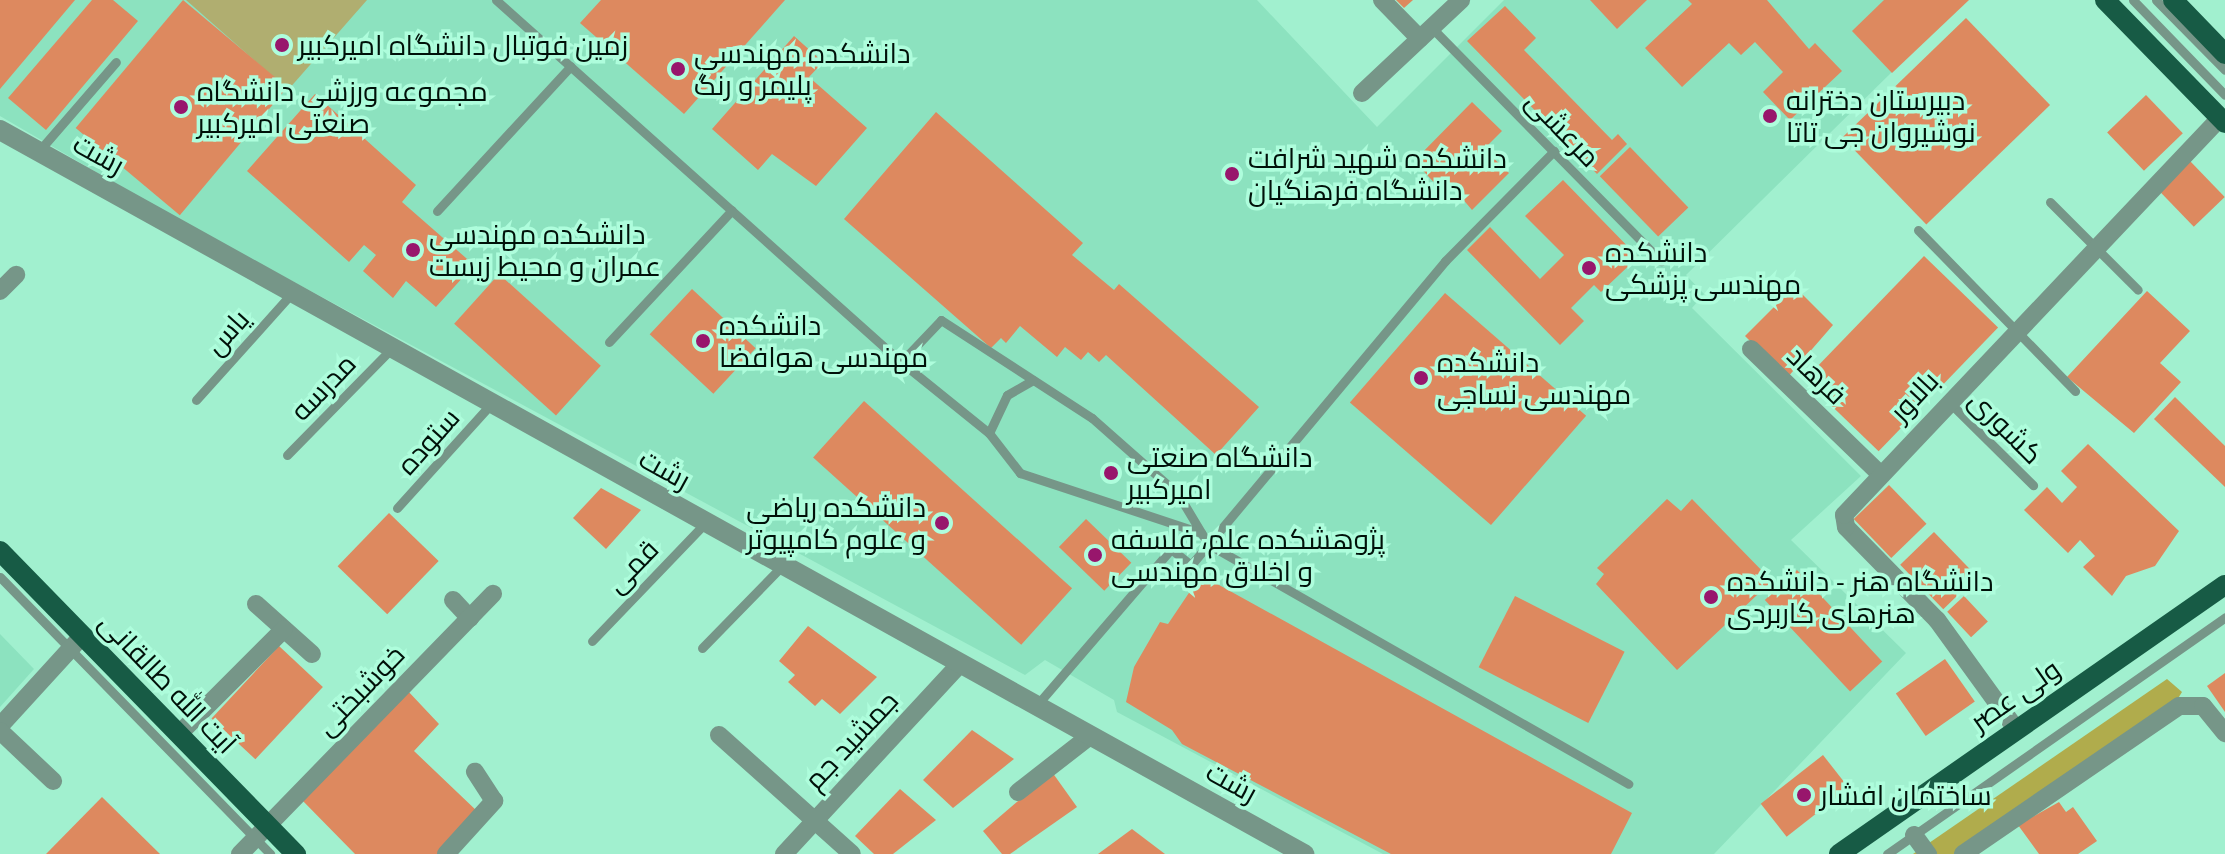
<!DOCTYPE html>
<html>
<head>
<meta charset="utf-8">
<style>
	body { margin:0 }
	#map { position:relative; width:2225px; height:854px; overflow:hidden; background:#a1f0cf; font-family:"Source Serif 4",Cairo,serif }
	div>[style] { position:absolute }
	.built>* { inset:0; background:#8ce2bf }
	.green>* { inset:0; background:#b0ae70 }
	.forest>* { inset:0; background:#b0ac4c }
	.building>* { inset:0; background:#dd895f; transform-origin:0 0 }
	.service>* { height:9px; margin:-4.5px; padding:0 4.5px; transform-origin:4.5px; border-radius:4.5px; background:#769688 }
	.minor>* { height:18px; margin:-9px; padding:0 9px; transform-origin:9px; border-radius:9px; background:#769688 }
	.tertiary>* { height:20px; margin:-10px; padding:0 10px; transform-origin:10px; border-radius:10px; background:#769688 }
	.primary>* { height:20px; margin:-10px; padding:0 10px; transform-origin:10px; border-radius:10px; background:#175b45 }
	.dots>* { width:22px; height:22px; translate:-50% -50%; box-sizing:border-box; border:4px solid #aefddc; border-radius:50% }
	span { translate:-50% -50%; white-space:nowrap; text-align:center; line-height:1.15; -webkit-text-stroke:7px #aefddc; paint-order:stroke }
	.poi-label { font-size:28px; color:#001109 }
	.left { translate:0 -50%; text-align:left }
	.right { translate:-100% -50%; text-align:right }
	.street-label { font-size:28px; color:#001109 }
</style>
</head>
<body>
<div id="map">
	<div class="built">
		<div style="clip-path:polygon(0 0,1257px 0,1377px 127px,1504px 0,1965px 0,1686px 275px,1704px 294px,1692px 308px,1861px 476px,1791px 540px,1906px 653px,1714px 854px,1383px 854px,1117px 712px,1114px 700px,1045px 660px,1025px 675px,177px 219px,0 116px)"></div>
		<div style="clip-path:polygon(0 634px,34px 669px,0 707px)"></div>
	</div>
	<div class="green">
		<div style="clip-path:polygon(186px 0,367px 0,288px 90px)"></div>
	</div>
	<div class="forest">
		<div style="clip-path:polygon(2167px 679px,2182px 692px,2177px 700px,1958px 854px,1913px 854px)"></div>
	</div>
	<div class="building">
		<div style="clip-path:polygon(0 0,75px 0,0 89px)"></div>
		<div style="clip-path:polygon(92px 0,113px 0,138px 21px,46px 130px,8px 98px)"></div>
		<div style="left:183px;top:0;width:136px;height:167px;rotate:40deg"></div>
		<div style="clip-path:polygon(601px 0,785px 0,684px 114px,580px 23px)"></div>
		<div style="clip-path:polygon(1396px 0,1413px 0,1404px 8px)"></div>
		<div style="clip-path:polygon(1590px 0,1647px 0,1617px 29px)"></div>
		<div style="clip-path:polygon(1688px 0,1767px 0,1809px 49px,1815px 43px,1842px 71px,1790px 120px,1763px 92px,1783px 72px,1755px 42px,1741px 55px,1729px 43px,1682px 87px,1645px 48px,1692px 4px)"></div>
		<div style="clip-path:polygon(1884px 0,1969px 0,1892px 73px,1852px 31px)"></div>
		<div style="clip-path:polygon(1505px 6px,1536px 38px,1524px 50px,1612px 140px,1618px 134px,1627px 144px,1597px 174px,1467px 41px)"></div>
		<div style="left:1966px;top:18px;width:121px;height:172px;rotate:46deg"></div>
		<div style="clip-path:polygon(794px 36px,823px 62px,809px 77px,867px 128px,816px 186px,772px 154px,758px 170px,712px 129px)"></div>
		<div style="clip-path:polygon(315px 94px,416px 185px,402px 202px,474px 265px,436px 307px,406px 281px,393px 298px,363px 271px,376px 255px,364px 245px,349px 262px,247px 171px)"></div>
		<div style="left:2146px;top:95px;width:53px;height:54px;rotate:46deg"></div>
		<div style="clip-path:polygon(1472px 102px,1502px 131px,1484px 149px,1509px 173px,1472px 210px,1450px 184px,1443px 192px,1414px 161px)"></div>
		<div style="clip-path:polygon(936px 112px,1083px 243px,1072px 255px,1114px 290px,1119px 284px,1259px 407px,1216px 455px,1106px 355px,1099px 362px,1088px 352px,1081px 360px,1065px 347px,1057px 357px,1020px 326px,1006px 343px,1001px 338px,991px 348px,844px 219px)"></div>
		<div style="left:1630px;top:147px;width:84px;height:42px;rotate:46deg"></div>
		<div style="left:2190px;top:161px;width:50px;height:43px;rotate:46deg"></div>
		<div style="clip-path:polygon(1563px 180px,1638px 257px,1601px 292px,1594px 285px,1571px 308px,1584px 321px,1560px 345px,1467px 250px,1490px 227px,1540px 279px,1564px 255px,1525px 216px)"></div>
		<div style="left:1924px;top:256px;width:103px;height:172px;rotate:44deg"></div>
		<div style="left:499px;top:274px;width:137px;height:67px;rotate:42deg"></div>
		<div style="left:692px;top:289px;width:87px;height:62px;rotate:43deg"></div>
		<div style="clip-path:polygon(1798px 290px,1833px 325px,1787px 378px,1745px 336px,1788px 293px)"></div>
		<div style="clip-path:polygon(2147px 291px,2190px 331px,2160px 363px,2181px 382px,2134px 433px,2067px 377px)"></div>
		<div style="left:1445px;top:293px;width:187px;height:145px;rotate:41deg"></div>
		<div style="clip-path:polygon(2175px 397px,2225px 446px,2225px 487px,2154px 419px)"></div>
		<div style="left:864px;top:401px;width:280px;height:76px;rotate:42deg"></div>
		<div style="clip-path:polygon(2088px 444px,2179px 531px,2155px 566px,2126px 576px,2112px 596px,2083px 567px,2095px 556px,2080px 540px,2068px 553px,2024px 510px,2047px 487px,2062px 503px,2077px 487px,2061px 471px)"></div>
		<div style="left:1889px;top:485px;width:54px;height:49px;rotate:46deg"></div>
		<div style="clip-path:polygon(601px 488px,641px 510px,606px 549px,573px 518px)"></div>
		<div style="clip-path:polygon(1667px 499px,1681px 511px,1692px 499px,1772px 581px,1677px 670px,1596px 584px,1604px 574px,1597px 568px)"></div>
		<div style="left:389px;top:513px;width:69px;height:74px;rotate:44deg"></div>
		<div style="left:1086px;top:519px;width:63px;height:39px;rotate:44deg"></div>
		<div style="left:1934px;top:532px;width:62px;height:47px;rotate:46deg"></div>
		<div style="left:1797px;top:570px;width:125px;height:44px;rotate:47deg"></div>
		<div style="clip-path:polygon(1201px 575px,1632px 813px,1611px 854px,1391px 854px,1182px 744px,1172px 730px,1126px 702px,1134px 667px,1160px 622px,1168px 624px)"></div>
		<div style="left:1515px;top:596px;width:123px;height:80px;rotate:27deg"></div>
		<div style="left:1964px;top:596px;width:35px;height:23px;rotate:47deg"></div>
		<div style="clip-path:polygon(808px 626px,877px 677px,840px 714px,822px 699px,815px 706px,788px 682px,795px 675px,779px 661px)"></div>
		<div style="left:279px;top:646px;width:60px;height:99px;rotate:43deg"></div>
		<div style="left:1945px;top:659px;width:52px;height:60px;rotate:55deg"></div>
		<div style="clip-path:polygon(2225px 673px,2225px 712px,2207px 686px)"></div>
		<div style="clip-path:polygon(406px 689px,439px 724px,414px 751px,479px 813px,440px 854px,355px 854px,301px 799px)"></div>
		<div style="clip-path:polygon(972px 730px,1014px 759px,953px 808px,923px 780px)"></div>
		<div style="left:1823px;top:755px;width:42px;height:79px;rotate:52deg"></div>
		<div style="clip-path:polygon(1052px 772px,1077px 807px,1010px 854px,1002px 854px,983px 831px)"></div>
		<div style="clip-path:polygon(900px 789px,936px 820px,893px 854px,874px 854px,855px 836px)"></div>
		<div style="clip-path:polygon(102px 797px,160px 854px,46px 854px)"></div>
		<div style="clip-path:polygon(2059px 802px,2066px 812px,2073px 807px,2097px 841px,2078px 854px,2039px 854px,2018px 825px)"></div>
		<div style="clip-path:polygon(1132px 829px,1165px 854px,1098px 854px)"></div>
	</div>
	<div class="service">
		<div style="left:496px;top:0;width:543px;rotate:41.79deg"></div>
		<div style="left:901px;top:362px;width:58px;rotate:-46.4deg"></div>
		<div style="left:941px;top:320px;width:180px;rotate:33deg"></div>
		<div style="left:1092px;top:418px;width:115px;rotate:41.5deg"></div>
		<div style="left:1178px;top:494px;width:58px;rotate:59deg"></div>
		<div style="left:1208px;top:544px;width:484px;rotate:29.7deg"></div>
		<div style="left:2133px;top:0;width:132px;rotate:45.9deg"></div>
		<div style="left:2156px;top:0;width:98px;rotate:45.4deg"></div>
		<div style="left:1432px;top:28px;width:327px;rotate:45.5deg"></div>
		<div style="left:38px;top:152px;width:119px;rotate:-49.1deg"></div>
		<div style="left:2050px;top:202px;width:124px;rotate:45deg"></div>
		<div style="left:437px;top:211px;width:197px;rotate:-47.3deg"></div>
		<div style="left:1918px;top:230px;width:225px;rotate:45.7deg"></div>
		<div style="left:609px;top:342px;width:180px;rotate:-47deg"></div>
		<div style="left:901px;top:362px;width:113px;rotate:38.9deg"></div>
		<div style="left:1033px;top:380px;width:30px;rotate:150deg"></div>
		<div style="left:1007px;top:395px;width:42px;rotate:115.3deg"></div>
		<div style="left:989px;top:433px;width:51px;rotate:52.2deg"></div>
		<div style="left:1020px;top:473px;width:191px;rotate:18.3deg"></div>
		<div style="left:196px;top:400px;width:142px;rotate:-48.1deg"></div>
		<div style="left:1950px;top:403px;width:117px;rotate:44.7deg"></div>
		<div style="left:287px;top:455px;width:148px;rotate:-45.5deg"></div>
		<div style="left:397px;top:508px;width:139px;rotate:-47.9deg"></div>
		<div style="left:0;top:577px;width:387px;rotate:45.7deg"></div>
		<div style="left:592px;top:641px;width:163px;rotate:-46.2deg"></div>
		<div style="left:702px;top:648px;width:115px;rotate:-45.7deg"></div>
		<div style="left:1036px;top:706px;width:207px;rotate:-49.3deg"></div>
		<div style="left:1171px;top:549px;width:26px;rotate:39deg"></div>
		<div style="left:1191px;top:565px;width:396px;rotate:-50.1deg"></div>
		<div style="left:1445px;top:261px;width:155px;rotate:-45.3deg"></div>
		<div style="left:1887px;top:854px;width:413px;rotate:-35deg"></div>
	</div>
	<div class="minor">
		<div style="left:1382px;top:0;width:54px;rotate:45.7deg"></div>
		<div style="left:1362px;top:93px;width:136px;rotate:-43.2deg"></div>
		<div style="left:0;top:291px;width:23px;rotate:-45deg"></div>
		<div style="left:1751px;top:349px;width:178px;rotate:44.1deg"></div>
		<div style="left:453px;top:600px;width:25px;rotate:47deg"></div>
		<div style="left:256px;top:604px;width:75px;rotate:41.8deg"></div>
		<div style="left:0;top:726px;width:123px;rotate:-47.6deg"></div>
		<div style="left:2016px;top:729px;width:135px;rotate:-125.9deg"></div>
		<div style="left:1937px;top:620px;width:130px;rotate:-134.4deg"></div>
		<div style="left:1846px;top:527px;width:12px;rotate:-99deg"></div>
		<div style="left:1844px;top:515px;width:547px;rotate:-46.56deg"></div>
		<div style="left:0;top:731px;width:73px;rotate:43.3deg"></div>
		<div style="left:179px;top:734px;width:148px;rotate:-45deg"></div>
		<div style="left:719px;top:735px;width:178px;rotate:41.8deg"></div>
		<div style="left:1018px;top:792px;width:91px;rotate:-37.9deg"></div>
		<div style="left:1914px;top:835px;width:24px;rotate:54deg"></div>
		<div style="left:240px;top:854px;width:363px;rotate:-45.8deg"></div>
		<div style="left:446px;top:854px;width:72px;rotate:-47.8deg"></div>
		<div style="left:494px;top:801px;width:35px;rotate:-123deg"></div>
		<div style="left:784px;top:854px;width:259px;rotate:-47.2deg"></div>
		<div style="left:1963px;top:854px;width:262px;rotate:-34.4deg"></div>
		<div style="left:2179px;top:706px;width:24px"></div>
		<div style="left:2203px;top:706px;width:35px;rotate:51deg"></div>
	</div>
	<div class="tertiary">
		<div style="left:0;top:130px;width:1492px;rotate:29.04deg"></div>
	</div>
	<div class="primary">
		<div style="left:2105px;top:0;width:172px;rotate:45.7deg"></div>
		<div style="left:2173px;top:0;width:75px;rotate:46.1deg"></div>
		<div style="left:0;top:551px;width:424px;rotate:45.7deg"></div>
		<div style="left:1839px;top:854px;width:470px;rotate:-34.9deg"></div>
	</div>
	<div class="dots">
		<div style="left:282px;top:45px;background:#98166c"></div>
		<div style="left:678px;top:69px;background:#98166c"></div>
		<div style="left:181px;top:107px;background:#98166c"></div>
		<div style="left:1770px;top:116px;background:#98166c"></div>
		<div style="left:1232px;top:174px;background:#98166c"></div>
		<div style="left:413px;top:250px;background:#98166c"></div>
		<div style="left:1589px;top:268px;background:#98166c"></div>
		<div style="left:703px;top:341px;background:#98166c"></div>
		<div style="left:1421px;top:378px;background:#98166c"></div>
		<div style="left:1111px;top:473px;background:#98166c"></div>
		<div style="left:942px;top:523px;background:#98166c"></div>
		<div style="left:1095px;top:555px;background:#98166c"></div>
		<div style="left:1711px;top:597px;background:#98166c"></div>
		<div style="left:1804px;top:795px;background:#98166c"></div>
	</div>
	<div class="poi-label">
		<span class="left" style="left:298px;top:45px">زمین فوتبال دانشگاه امیرکبیر</span>
		<span class="left" style="left:694px;top:69px">دانشکده مهندسی<br>پلیمر و رنگ</span>
		<span class="left" style="left:197px;top:107px">مجموعه ورزشی دانشگاه<br>صنعتی امیرکبیر</span>
		<span class="left" style="left:1786px;top:116px">دبیرستان دخترانه<br>نوشیروان جی تاتا</span>
		<span class="left" style="left:1248px;top:174px">دانشکده شهید شرافت<br>دانشگاه فرهنگیان</span>
		<span class="left" style="left:429px;top:250px">دانشکده مهندسی<br>عمران و محیط زیست</span>
		<span class="left" style="left:1605px;top:268px">دانشکده<br>مهندسی پزشکی</span>
		<span class="left" style="left:719px;top:341px">دانشکده<br>مهندسی هوافضا</span>
		<span class="left" style="left:1437px;top:378px">دانشکده<br>مهندسی نساجی</span>
		<span class="left" style="left:1127px;top:473px">دانشگاه صنعتی<br>امیرکبیر</span>
		<span class="right" style="left:926px;top:523px">دانشکده ریاضی<br>و علوم کامپیوتر</span>
		<span class="left" style="left:1111px;top:555px">پژوهشکده علم، فلسفه<br>و اخلاق مهندسی</span>
		<span class="left" style="left:1727px;top:597px">دانشگاه هنر - دانشکده<br>هنرهای کاربردی</span>
		<span class="left" style="left:1820px;top:795px">ساختمان افشار</span>
	</div>
	<div class="street-label">
		<span style="left:1563px;top:129px;rotate:46deg">مرعشی</span>
		<span style="left:99px;top:154px;rotate:29deg">رشت</span>
		<span style="left:227px;top:332px;rotate:-48deg">یاس</span>
		<span style="left:1817px;top:375px;rotate:44deg">فرهاد</span>
		<span style="left:323px;top:387px;rotate:-46deg">مدرسه</span>
		<span style="left:1914px;top:396px;rotate:-47deg">بالاور</span>
		<span style="left:2006px;top:427px;rotate:45deg">کشوری</span>
		<span style="left:428px;top:441px;rotate:-48deg">ستوده</span>
		<span style="left:665px;top:469px;rotate:29deg">رشت</span>
		<span style="left:632px;top:566px;rotate:-46deg">قمی</span>
		<span style="left:168px;top:683px;rotate:46deg">آیت الله طالقانی</span>
		<span style="left:360px;top:690px;rotate:-46deg">خوشبختی</span>
		<span style="left:2015px;top:695px;rotate:-35deg">ولی عصر</span>
		<span style="left:851px;top:740px;rotate:-47deg">جمشید جم</span>
		<span style="left:1232px;top:782px;rotate:29deg">رشت</span>
	</div>
</div>
</body>
</html>
